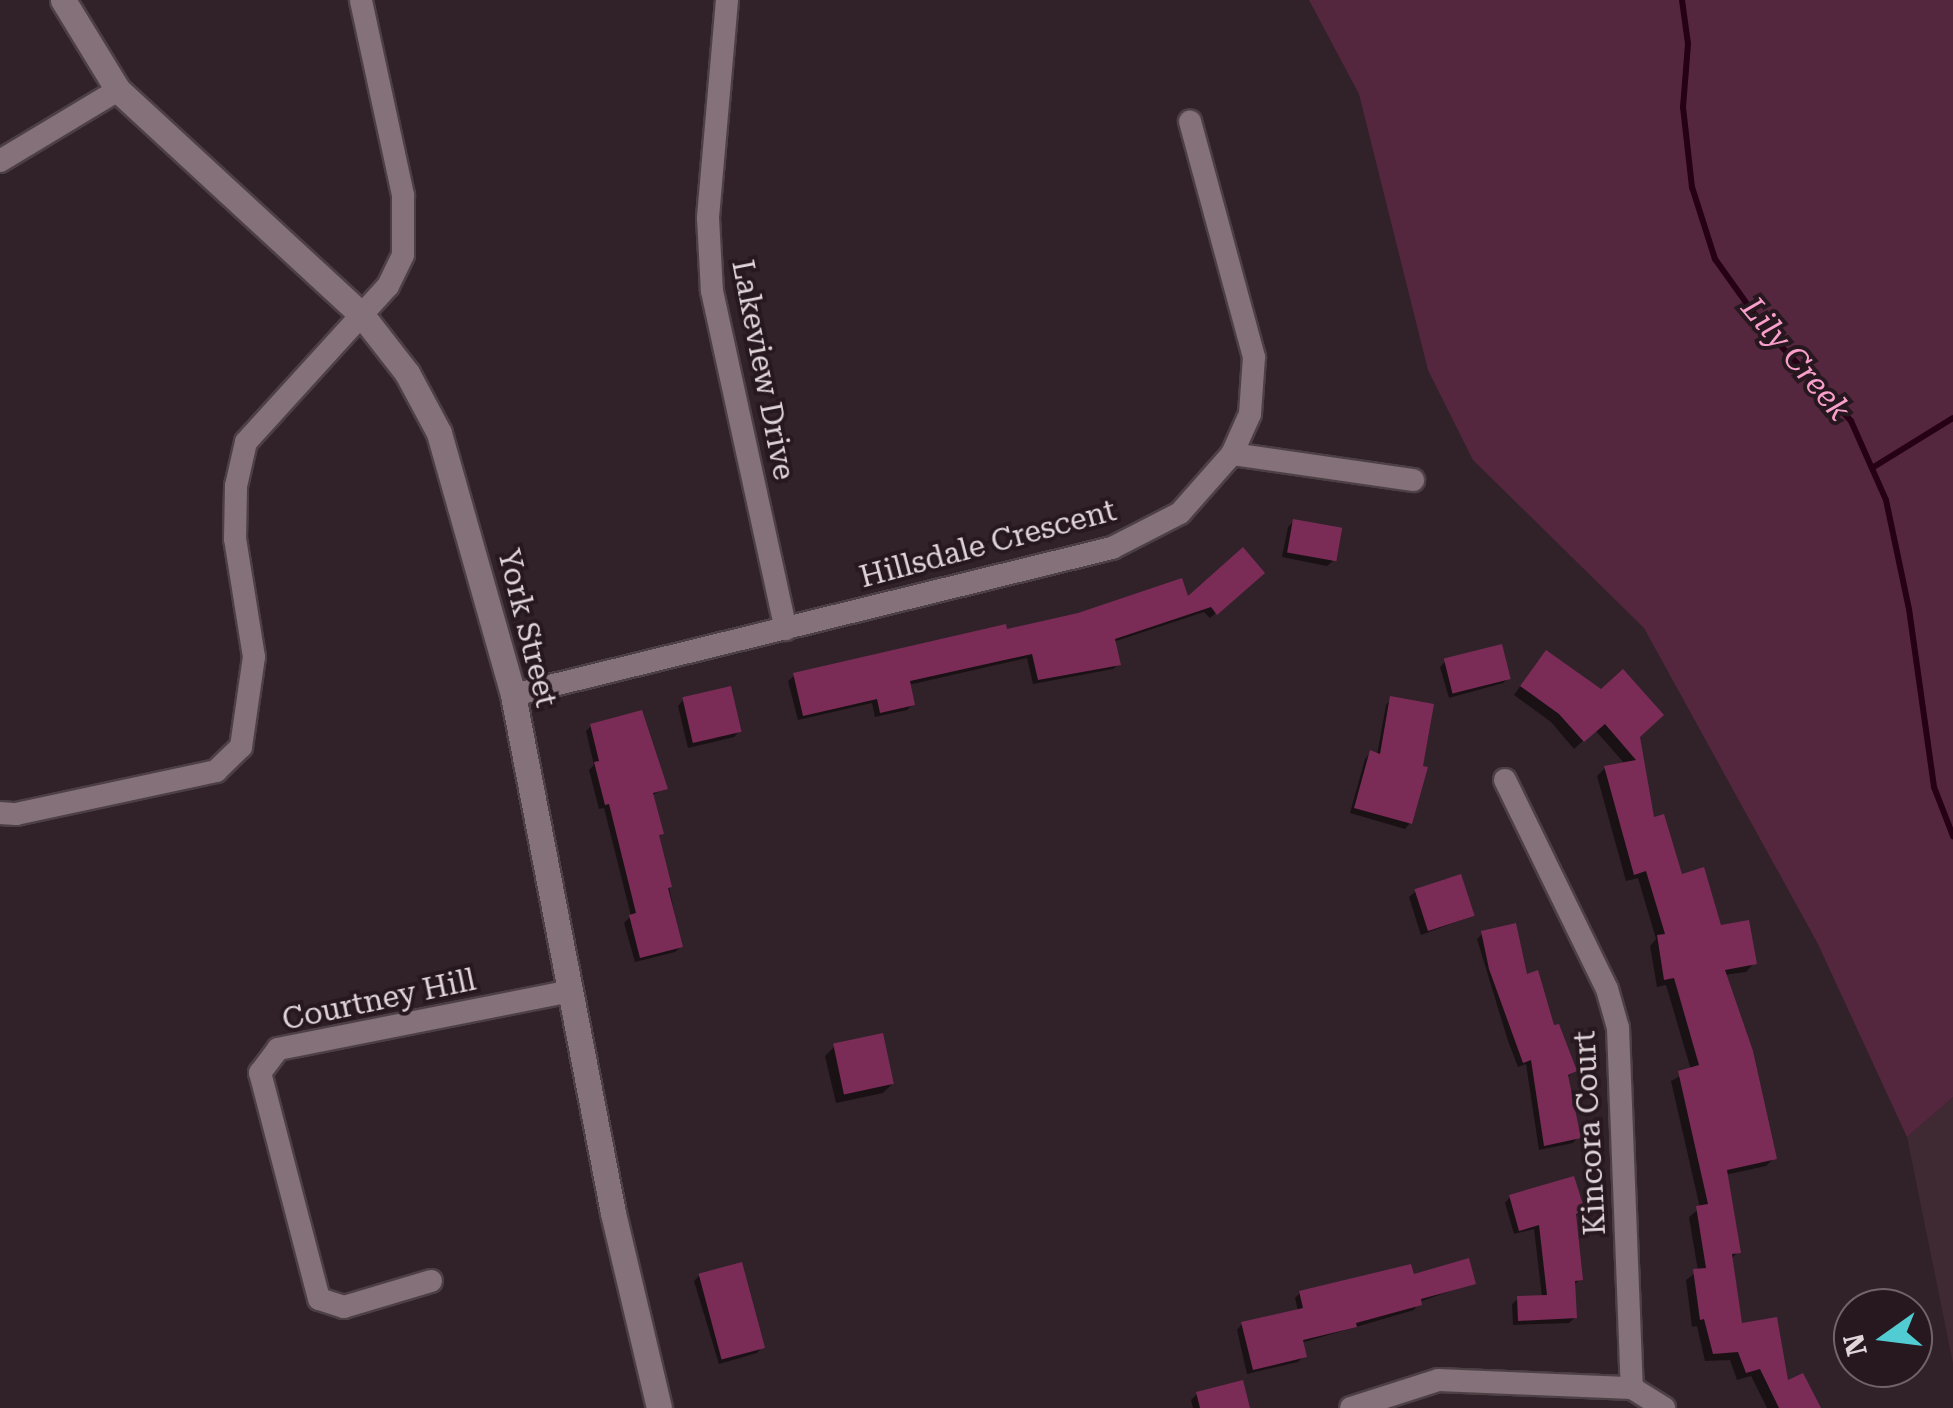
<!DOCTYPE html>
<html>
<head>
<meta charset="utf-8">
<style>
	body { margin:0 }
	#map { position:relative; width:1953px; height:1408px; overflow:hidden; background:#312129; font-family:"Roboto Serif",serif }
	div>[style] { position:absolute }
	.built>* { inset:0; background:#3f2933 }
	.green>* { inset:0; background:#55273f }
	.shadow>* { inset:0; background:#0007 }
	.stream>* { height:6px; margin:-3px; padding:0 3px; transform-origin:3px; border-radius:3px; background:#260116 }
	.building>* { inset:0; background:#7a2c57; transform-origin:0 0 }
	.roads { filter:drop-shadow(2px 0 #4d4045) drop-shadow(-2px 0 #4d4045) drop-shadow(0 2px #4d4045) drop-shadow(0 -2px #4d4045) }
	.minor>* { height:22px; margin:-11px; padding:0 11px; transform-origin:11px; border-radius:11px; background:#847179 }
	.tertiary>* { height:25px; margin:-12.5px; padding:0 12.5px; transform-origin:12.5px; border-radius:12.5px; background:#847179 }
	span { translate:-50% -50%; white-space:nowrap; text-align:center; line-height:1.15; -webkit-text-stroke:8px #27181f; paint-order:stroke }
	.street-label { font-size:30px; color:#e0d5d9 }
	.water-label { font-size:32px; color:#f89eca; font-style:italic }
	.north { position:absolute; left:1833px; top:1288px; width:100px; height:100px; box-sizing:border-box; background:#27181f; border:2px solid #716469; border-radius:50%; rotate:256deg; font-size:28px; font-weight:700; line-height:40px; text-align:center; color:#e0d5d9 }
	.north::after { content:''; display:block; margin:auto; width:35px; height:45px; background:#51ccd2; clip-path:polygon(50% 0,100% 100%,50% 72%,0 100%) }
</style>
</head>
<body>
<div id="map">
	<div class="built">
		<div style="clip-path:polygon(1953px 1097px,1953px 1364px,1907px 1137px)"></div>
	</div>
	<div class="green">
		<div style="clip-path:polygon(1309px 0,1953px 0,1953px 1097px,1907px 1137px,1818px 944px,1644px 628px,1473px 460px,1428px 370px,1359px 94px)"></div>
	</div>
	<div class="shadow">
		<div style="clip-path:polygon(1294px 521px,1333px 561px,1327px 566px,1282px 557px,1288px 527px)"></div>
		<div style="clip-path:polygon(1262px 573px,1210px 618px,1204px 612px,1113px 642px,1119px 664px,1113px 669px,1033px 684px,1027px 658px,908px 685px,913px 704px,907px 710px,875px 717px,872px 703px,798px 720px,788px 681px,794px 676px,1187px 600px)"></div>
		<div style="clip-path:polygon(1446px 661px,1509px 678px,1503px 683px,1449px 698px,1440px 667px)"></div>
		<div style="clip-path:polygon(1538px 661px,1637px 737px,1652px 820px,1680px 877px,1754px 963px,1746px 972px,1724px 975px,1774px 1158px,1766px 1166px,1725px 1175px,1738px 1252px,1730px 1260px,1740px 1326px,1786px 1384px,1817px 1408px,1767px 1408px,1751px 1376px,1737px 1380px,1730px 1360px,1705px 1361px,1697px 1326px,1692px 1327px,1686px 1280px,1698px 1271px,1689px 1217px,1700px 1208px,1671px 1081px,1691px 1070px,1666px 985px,1657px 987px,1650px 946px,1656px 939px,1638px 878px,1626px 881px,1597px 776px,1605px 768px,1625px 764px,1595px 730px,1574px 749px,1551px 722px,1514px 695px)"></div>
		<div style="clip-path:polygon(1391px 699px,1410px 823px,1405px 829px,1350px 813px,1365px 759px,1370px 753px,1377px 755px,1386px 705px)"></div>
		<div style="clip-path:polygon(683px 700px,739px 731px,734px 737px,688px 748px,678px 706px)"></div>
		<div style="clip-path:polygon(591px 726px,665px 788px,651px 796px,681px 947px,675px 952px,635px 962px,624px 923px,631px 916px,604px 808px,599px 809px,589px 770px,594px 765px,586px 731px)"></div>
		<div style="clip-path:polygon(1415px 892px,1472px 916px,1421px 935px,1409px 897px)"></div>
		<div style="clip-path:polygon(1483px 933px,1525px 977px,1575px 1071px,1566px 1078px,1578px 1137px,1573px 1143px,1539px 1150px,1526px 1064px,1518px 1067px,1508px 1041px,1477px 939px)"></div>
		<div style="clip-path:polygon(834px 1047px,892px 1084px,883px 1093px,836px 1103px,825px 1056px)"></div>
		<div style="clip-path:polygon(1510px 1197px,1582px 1211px,1574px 1217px,1580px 1279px,1574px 1285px,1575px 1317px,1569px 1323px,1513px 1325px,1512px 1304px,1518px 1299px,1542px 1297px,1534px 1229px,1514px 1234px,1505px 1203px)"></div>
		<div style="clip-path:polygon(699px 1276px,762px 1347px,757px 1353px,719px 1364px,694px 1281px)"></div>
		<div style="clip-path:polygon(1473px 1283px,1419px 1302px,1414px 1310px,1301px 1343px,1304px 1356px,1298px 1362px,1247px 1374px,1237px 1330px,1242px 1324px,1298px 1311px,1295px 1298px,1300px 1293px)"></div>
		<div style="clip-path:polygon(1197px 1394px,1247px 1408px,1193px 1408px,1191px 1400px)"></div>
	</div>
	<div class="stream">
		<div style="left:1682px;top:0;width:44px;rotate:82.2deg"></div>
		<div style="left:1688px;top:44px;width:63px;rotate:94.5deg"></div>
		<div style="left:1683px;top:107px;width:81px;rotate:83.6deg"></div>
		<div style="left:1692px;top:187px;width:76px;rotate:72.3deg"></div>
		<div style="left:1715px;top:259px;width:86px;rotate:54.5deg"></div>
		<div style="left:1765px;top:329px;width:126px;rotate:46.9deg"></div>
		<div style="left:1851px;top:421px;width:86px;rotate:66.1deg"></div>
		<div style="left:1886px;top:500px;width:111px;rotate:78.1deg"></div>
		<div style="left:1909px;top:609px;width:180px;rotate:82deg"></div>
		<div style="left:1934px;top:787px;width:53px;rotate:68.8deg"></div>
		<div style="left:1872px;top:468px;width:95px;rotate:-31.7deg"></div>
	</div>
	<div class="building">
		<div style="left:1293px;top:519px;width:50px;height:34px;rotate:10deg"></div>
		<div style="clip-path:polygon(1243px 547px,1265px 573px,1217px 615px,1211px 607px,1115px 639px,1121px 665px,1038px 680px,1032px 654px,910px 681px,915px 705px,880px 713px,877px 699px,803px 716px,793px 673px,1006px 624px,1007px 629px,1078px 613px,1182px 578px,1188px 596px)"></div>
		<div style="left:1502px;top:644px;width:36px;height:60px;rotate:76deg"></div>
		<div style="clip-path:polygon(1546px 650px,1601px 689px,1623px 669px,1664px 715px,1640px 737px,1654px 817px,1664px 814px,1682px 874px,1704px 867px,1721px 925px,1749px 920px,1757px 964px,1725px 970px,1753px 1051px,1777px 1159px,1727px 1170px,1741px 1253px,1732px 1254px,1742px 1323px,1777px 1317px,1788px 1380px,1803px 1373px,1821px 1408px,1779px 1408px,1760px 1369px,1746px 1373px,1738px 1352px,1713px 1354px,1704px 1319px,1700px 1320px,1693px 1269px,1706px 1268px,1696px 1206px,1708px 1204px,1678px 1071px,1699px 1065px,1674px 978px,1664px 980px,1657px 935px,1665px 934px,1646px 871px,1634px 875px,1604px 766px,1636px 760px,1605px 724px,1584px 742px,1559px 714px,1520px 686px)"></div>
		<div style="left:731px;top:686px;width:47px;height:50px;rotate:77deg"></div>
		<div style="clip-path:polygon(1390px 696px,1434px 704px,1423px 766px,1428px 767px,1412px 824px,1354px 808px,1370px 750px,1380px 754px)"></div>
		<div style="clip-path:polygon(642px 710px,668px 789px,653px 793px,664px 834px,659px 835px,672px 887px,668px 888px,683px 947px,640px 958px,629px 915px,636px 913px,609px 804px,605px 805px,594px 762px,599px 761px,590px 724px)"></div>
		<div style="left:1461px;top:874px;width:44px;height:49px;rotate:72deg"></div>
		<div style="clip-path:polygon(1516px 923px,1527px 974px,1538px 970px,1554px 1025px,1559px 1024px,1577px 1071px,1568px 1075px,1581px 1138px,1544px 1146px,1531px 1060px,1523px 1063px,1489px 969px,1481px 931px)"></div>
		<div style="left:883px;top:1033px;width:52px;height:51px;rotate:78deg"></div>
		<div style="clip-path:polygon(1574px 1176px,1585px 1211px,1576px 1214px,1583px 1280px,1575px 1281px,1577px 1318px,1518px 1321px,1517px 1296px,1547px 1295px,1539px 1225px,1519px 1231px,1509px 1195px)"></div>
		<div style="clip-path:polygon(1469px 1258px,1476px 1284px,1421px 1299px,1422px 1305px,1356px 1323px,1357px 1327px,1303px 1340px,1307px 1357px,1253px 1370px,1241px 1322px,1303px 1308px,1299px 1291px,1411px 1264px,1414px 1274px)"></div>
		<div style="left:742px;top:1262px;width:89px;height:45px;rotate:75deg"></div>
		<div style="clip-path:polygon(1243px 1380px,1250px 1408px,1200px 1408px,1196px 1392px)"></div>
	</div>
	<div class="roads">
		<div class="minor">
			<div style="left:727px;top:0;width:219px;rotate:95deg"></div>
			<div style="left:708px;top:218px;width:73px;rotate:86.9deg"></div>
			<div style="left:712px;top:291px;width:346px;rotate:77.7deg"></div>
			<div style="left:0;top:161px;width:138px;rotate:-31deg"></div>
			<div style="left:1232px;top:454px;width:183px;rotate:8.2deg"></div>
			<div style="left:513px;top:695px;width:617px;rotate:-13.79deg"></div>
			<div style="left:1112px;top:548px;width:76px;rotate:-27.2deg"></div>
			<div style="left:1180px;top:513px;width:79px;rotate:-48.6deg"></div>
			<div style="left:1232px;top:454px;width:44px;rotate:-65.8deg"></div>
			<div style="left:1250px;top:414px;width:57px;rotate:-86deg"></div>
			<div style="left:1254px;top:357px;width:244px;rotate:-105.2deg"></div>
			<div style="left:1505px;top:780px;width:233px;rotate:64deg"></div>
			<div style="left:1607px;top:989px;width:41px;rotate:74.2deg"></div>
			<div style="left:1618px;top:1028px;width:360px;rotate:87.8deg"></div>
			<div style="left:0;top:813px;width:16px;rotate:4deg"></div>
			<div style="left:16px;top:814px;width:205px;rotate:-12.1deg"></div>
			<div style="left:216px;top:771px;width:35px;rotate:-44deg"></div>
			<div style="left:241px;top:747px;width:91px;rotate:-81.8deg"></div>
			<div style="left:254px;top:657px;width:120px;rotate:-99.1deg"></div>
			<div style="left:235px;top:539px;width:53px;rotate:-88.9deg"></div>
			<div style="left:236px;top:486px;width:45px;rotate:-77.2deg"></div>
			<div style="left:246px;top:442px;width:211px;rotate:-47.7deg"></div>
			<div style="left:388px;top:286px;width:34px;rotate:-64deg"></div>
			<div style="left:403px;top:255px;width:60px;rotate:-90deg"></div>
			<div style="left:403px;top:195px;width:199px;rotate:-102.2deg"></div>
			<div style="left:431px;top:1281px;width:91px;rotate:163.4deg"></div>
			<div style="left:344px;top:1307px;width:26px;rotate:-162deg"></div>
			<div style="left:319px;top:1299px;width:234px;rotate:-104.6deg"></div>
			<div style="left:260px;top:1073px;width:30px;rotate:-53deg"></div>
			<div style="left:278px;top:1049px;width:298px;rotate:-11.2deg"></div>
			<div style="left:1351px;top:1408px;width:91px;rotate:-17.8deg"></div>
			<div style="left:1438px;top:1380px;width:194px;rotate:2.4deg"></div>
			<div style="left:1632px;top:1388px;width:38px;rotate:32deg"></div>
		</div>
		<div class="tertiary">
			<div style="left:63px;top:0;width:105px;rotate:58.6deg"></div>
			<div style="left:118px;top:90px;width:330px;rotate:42.7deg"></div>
			<div style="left:361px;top:314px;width:75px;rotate:52.1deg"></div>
			<div style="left:407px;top:373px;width:68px;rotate:61.9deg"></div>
			<div style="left:439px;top:433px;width:272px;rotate:74.2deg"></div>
			<div style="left:513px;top:695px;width:528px;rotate:79.07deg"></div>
			<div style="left:613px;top:1213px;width:200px;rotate:76.7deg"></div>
		</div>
	</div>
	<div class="street-label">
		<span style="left:763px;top:370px;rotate:79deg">Lakeview Drive</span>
		<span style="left:988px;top:544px;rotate:-15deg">Hillsdale Crescent</span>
		<span style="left:527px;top:628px;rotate:76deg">York Street</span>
		<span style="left:379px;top:1000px;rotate:-12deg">Courtney Hill</span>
		<span style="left:1590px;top:1133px;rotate:-93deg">Kincora Court</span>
	</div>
	<div class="water-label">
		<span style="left:1796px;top:359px;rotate:50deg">Lily Creek</span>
	</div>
	<div class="north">N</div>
</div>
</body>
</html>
